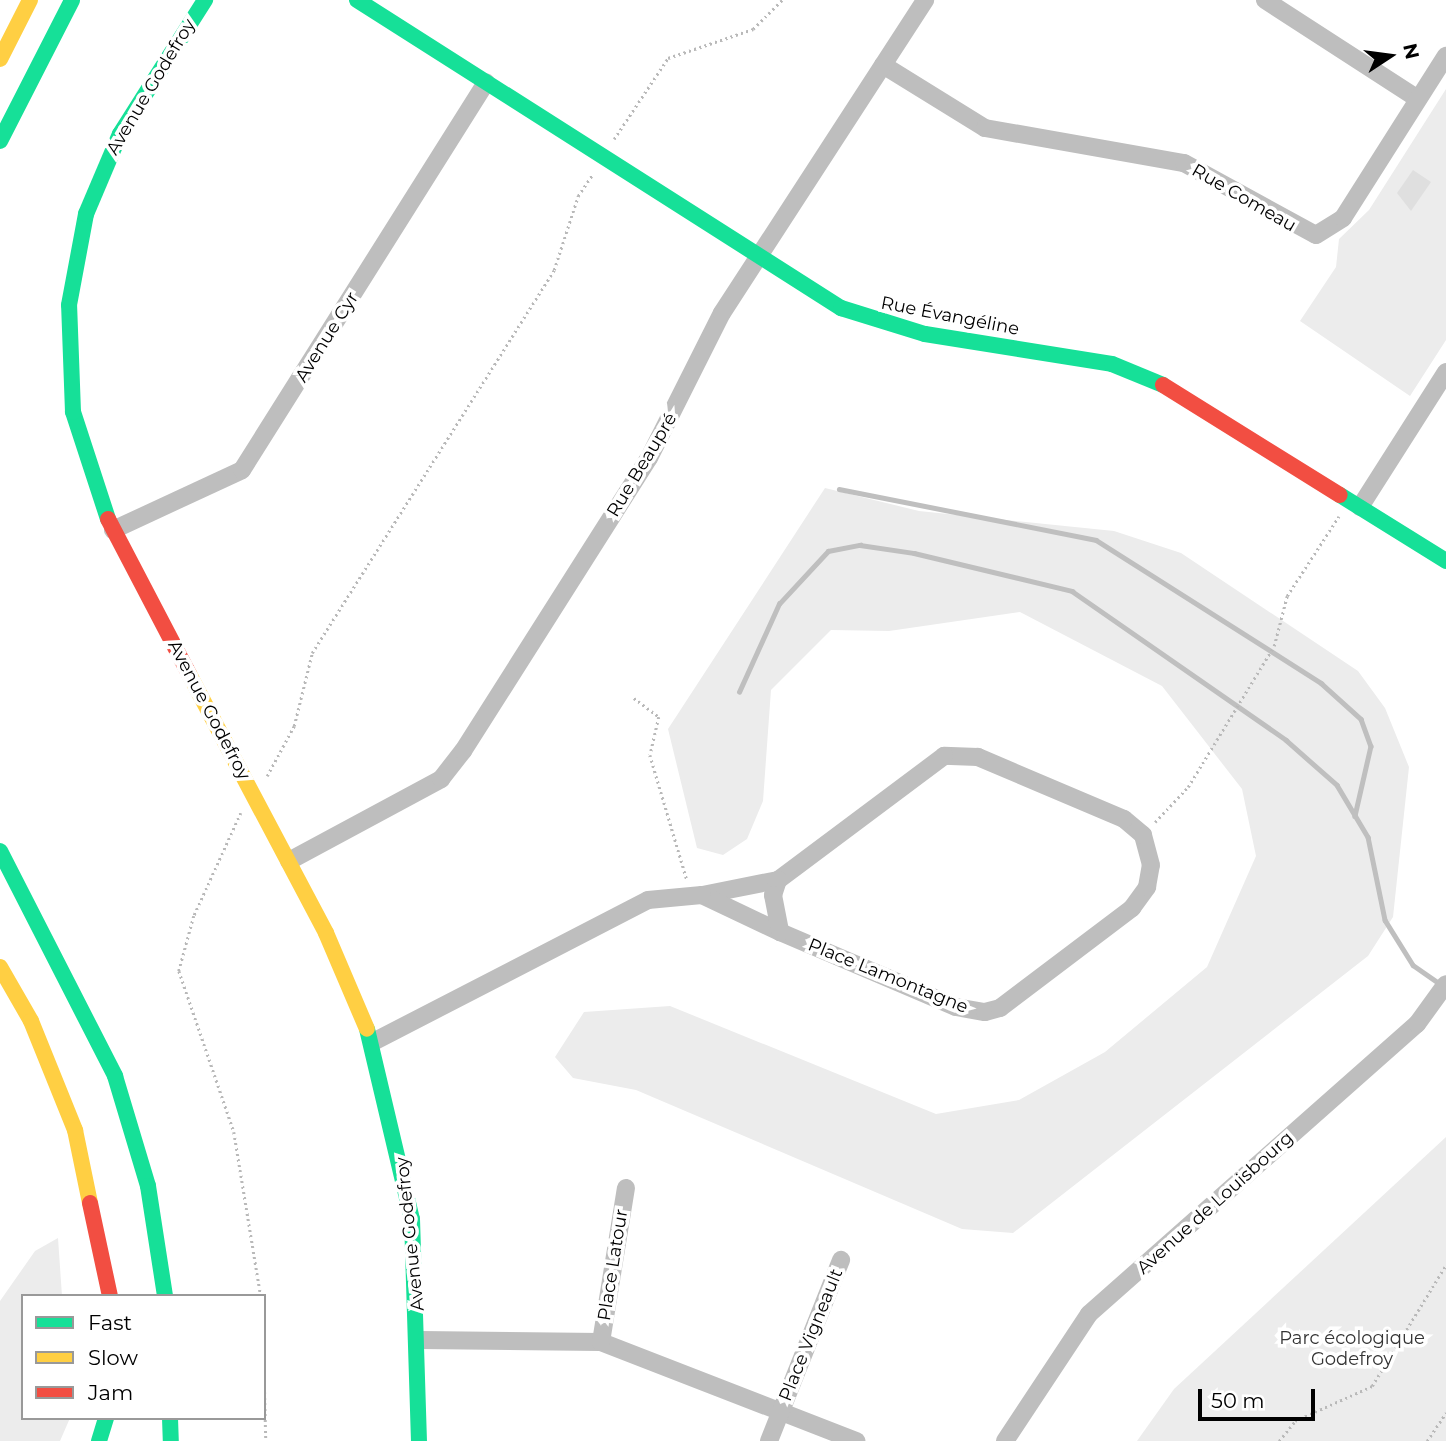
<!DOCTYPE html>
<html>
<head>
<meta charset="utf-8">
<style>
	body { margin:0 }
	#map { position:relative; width:1446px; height:1441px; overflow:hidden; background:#fff; font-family:Montserrat,sans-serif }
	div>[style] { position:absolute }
	.green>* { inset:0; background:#ececec }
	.stream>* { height:4.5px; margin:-2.25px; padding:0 2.25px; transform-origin:2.25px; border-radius:2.25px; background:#bfbfbf }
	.building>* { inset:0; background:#dfdfdf }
	.path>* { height:2.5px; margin-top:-1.25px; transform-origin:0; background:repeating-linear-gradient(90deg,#b9b9b9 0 2px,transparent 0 5.5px) }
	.street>* { height:18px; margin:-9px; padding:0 9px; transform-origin:9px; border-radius:9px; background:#bebebe }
	.fast>* { height:16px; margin:-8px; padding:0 8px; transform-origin:8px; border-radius:8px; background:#16e098 }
	.slow>* { height:16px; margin:-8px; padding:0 8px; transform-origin:8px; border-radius:8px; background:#ffcf43 }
	.jam>* { height:16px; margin:-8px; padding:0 8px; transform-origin:8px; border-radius:8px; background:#f24e42 }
	span { translate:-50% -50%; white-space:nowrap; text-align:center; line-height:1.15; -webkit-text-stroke:7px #fff; paint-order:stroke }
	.street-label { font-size:18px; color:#000 }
	.park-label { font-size:18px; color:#333 }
	.legend { position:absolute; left:21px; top:1294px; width:245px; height:126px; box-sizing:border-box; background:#fff; border:2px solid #999; margin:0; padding:9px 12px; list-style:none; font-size:21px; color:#000 }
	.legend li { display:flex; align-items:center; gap:14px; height:35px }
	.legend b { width:35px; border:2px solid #999 }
	.north { position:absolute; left:1355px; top:21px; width:70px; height:70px; -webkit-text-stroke:5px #fff; paint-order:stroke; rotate:77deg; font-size:19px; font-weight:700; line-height:28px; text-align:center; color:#000 }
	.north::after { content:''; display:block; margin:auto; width:24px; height:32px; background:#000; clip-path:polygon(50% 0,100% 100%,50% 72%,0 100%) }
	.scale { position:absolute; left:1198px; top:1389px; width:117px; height:32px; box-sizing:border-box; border:4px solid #000; border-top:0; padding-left:9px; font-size:21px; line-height:24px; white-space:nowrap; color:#000; -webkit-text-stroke:5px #fff; paint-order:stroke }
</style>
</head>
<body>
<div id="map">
	<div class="green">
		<div style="clip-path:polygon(1446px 89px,1446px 340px,1410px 396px,1300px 321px,1336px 267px,1339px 239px,1369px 210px)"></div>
		<div style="clip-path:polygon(825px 488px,919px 511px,1114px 531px,1181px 553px,1358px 671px,1385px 708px,1409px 767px,1393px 917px,1368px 956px,1013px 1233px,962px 1229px,636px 1090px,573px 1078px,555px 1057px,584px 1012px,670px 1006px,936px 1114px,1019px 1100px,1105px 1052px,1207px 967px,1256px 856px,1242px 789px,1162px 686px,1020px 612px,889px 631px,831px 630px,771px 690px,763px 801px,747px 839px,723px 855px,697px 848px,668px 729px)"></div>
		<div style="clip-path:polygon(1446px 1137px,1446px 1441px,1137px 1441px,1174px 1389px)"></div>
		<div style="clip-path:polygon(58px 1238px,62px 1296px,23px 1296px,23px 1418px,70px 1418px,60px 1441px,0 1441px,0 1301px,35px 1251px)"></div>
	</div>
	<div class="stream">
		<div style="left:839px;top:489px;width:262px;rotate:11.2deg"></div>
		<div style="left:1096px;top:540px;width:267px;rotate:32.4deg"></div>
		<div style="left:1321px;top:683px;width:54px;rotate:42deg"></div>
		<div style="left:1361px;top:719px;width:29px;rotate:70deg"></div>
		<div style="left:1371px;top:746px;width:72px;rotate:102.9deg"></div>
		<div style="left:739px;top:692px;width:97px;rotate:-65.6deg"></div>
		<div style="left:779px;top:604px;width:72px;rotate:-47.2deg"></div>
		<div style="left:828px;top:551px;width:33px;rotate:-11deg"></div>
		<div style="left:860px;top:545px;width:55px;rotate:8.4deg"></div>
		<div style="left:914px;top:553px;width:163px;rotate:13.5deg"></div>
		<div style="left:1072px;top:591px;width:261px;rotate:34.8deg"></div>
		<div style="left:1286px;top:740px;width:68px;rotate:41.4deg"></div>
		<div style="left:1337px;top:785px;width:61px;rotate:59.2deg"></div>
		<div style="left:1368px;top:837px;width:85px;rotate:78.4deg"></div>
		<div style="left:1385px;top:920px;width:53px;rotate:58.1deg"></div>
		<div style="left:1413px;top:965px;width:33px;rotate:35deg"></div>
	</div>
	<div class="building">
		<div style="clip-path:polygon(1413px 170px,1431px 182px,1411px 211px,1397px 193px)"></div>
	</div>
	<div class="path">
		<div style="left:614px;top:139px;width:97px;rotate:-56.3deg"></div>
		<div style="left:668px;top:58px;width:90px;rotate:-18.8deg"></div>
		<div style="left:753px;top:29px;width:41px;rotate:-45deg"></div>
		<div style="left:634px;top:698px;width:31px;rotate:37deg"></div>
		<div style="left:659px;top:717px;width:39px;rotate:103deg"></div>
		<div style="left:650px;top:755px;width:130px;rotate:73.5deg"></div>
		<div style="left:267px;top:776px;width:57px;rotate:-61.6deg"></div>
		<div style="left:294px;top:726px;width:75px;rotate:-76.1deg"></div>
		<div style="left:312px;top:653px;width:453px;rotate:-57.7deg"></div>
		<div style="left:554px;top:270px;width:78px;rotate:-72deg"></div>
		<div style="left:578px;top:196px;width:25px;rotate:-56deg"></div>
		<div style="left:241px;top:813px;width:113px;rotate:114.5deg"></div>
		<div style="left:194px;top:916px;width:57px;rotate:105.3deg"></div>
		<div style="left:179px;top:971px;width:170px;rotate:71.1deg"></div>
		<div style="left:234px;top:1132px;width:166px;rotate:80.7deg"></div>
		<div style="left:1155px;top:822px;width:48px;rotate:-46.7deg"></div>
		<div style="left:1188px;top:787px;width:165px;rotate:-58.6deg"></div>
		<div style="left:1274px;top:646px;width:52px;rotate:-75.4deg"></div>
		<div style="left:1287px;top:596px;width:95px;rotate:-57deg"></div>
		<div style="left:264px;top:1359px;width:82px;rotate:88.6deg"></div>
		<div style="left:1279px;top:1441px;width:26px;rotate:-51deg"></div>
		<div style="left:1295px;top:1421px;width:85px;rotate:-24.4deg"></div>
		<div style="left:1372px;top:1386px;width:142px;rotate:-58.6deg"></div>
		<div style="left:1427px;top:1441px;width:34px;rotate:-56deg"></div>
	</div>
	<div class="street">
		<div style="left:1265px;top:0;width:182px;rotate:32.9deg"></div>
		<div style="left:883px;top:65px;width:120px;rotate:31.7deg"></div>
		<div style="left:985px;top:128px;width:202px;rotate:10deg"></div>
		<div style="left:1184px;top:163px;width:150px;rotate:28.6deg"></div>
		<div style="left:1316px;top:235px;width:32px;rotate:-32deg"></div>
		<div style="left:1343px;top:218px;width:192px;rotate:-57.6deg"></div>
		<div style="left:1360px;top:507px;width:160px;rotate:-57.5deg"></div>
		<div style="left:113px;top:530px;width:142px;rotate:-24.9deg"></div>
		<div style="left:242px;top:470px;width:458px;rotate:-57.8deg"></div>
		<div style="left:289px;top:861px;width:173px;rotate:-28.3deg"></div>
		<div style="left:441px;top:779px;width:36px;rotate:-52deg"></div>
		<div style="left:463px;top:751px;width:347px;rotate:-57.6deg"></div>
		<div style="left:649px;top:458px;width:162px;rotate:-63.3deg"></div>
		<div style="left:722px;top:313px;width:373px;rotate:-57deg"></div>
		<div style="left:778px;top:880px;width:77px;rotate:168.8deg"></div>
		<div style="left:702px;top:895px;width:86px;rotate:25.4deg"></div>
		<div style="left:780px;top:932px;width:191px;rotate:23.1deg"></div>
		<div style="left:956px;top:1007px;width:29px;rotate:10deg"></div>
		<div style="left:985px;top:1012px;width:16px;rotate:-15deg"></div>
		<div style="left:1000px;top:1008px;width:166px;rotate:-37.1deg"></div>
		<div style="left:1132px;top:908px;width:26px;rotate:-54deg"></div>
		<div style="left:1147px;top:887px;width:22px;rotate:-80deg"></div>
		<div style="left:1151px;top:865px;width:31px;rotate:-105deg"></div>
		<div style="left:1143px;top:835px;width:25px;rotate:-140deg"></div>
		<div style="left:1124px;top:819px;width:159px;rotate:-157deg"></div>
		<div style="left:978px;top:757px;width:34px;rotate:-178deg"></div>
		<div style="left:944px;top:756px;width:207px;rotate:143.2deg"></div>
		<div style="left:778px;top:880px;width:16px;rotate:108deg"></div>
		<div style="left:773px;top:895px;width:38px;rotate:79deg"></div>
		<div style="left:373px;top:1042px;width:309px;rotate:-27.3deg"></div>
		<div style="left:648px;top:900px;width:54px;rotate:-5.3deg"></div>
		<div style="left:420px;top:1340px;width:181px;rotate:0.6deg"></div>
		<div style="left:601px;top:1342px;width:274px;rotate:21.2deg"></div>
		<div style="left:601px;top:1342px;width:156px;rotate:-80.8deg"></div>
		<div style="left:769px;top:1441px;width:195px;rotate:-68.3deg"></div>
		<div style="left:1005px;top:1441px;width:152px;rotate:-56.5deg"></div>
		<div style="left:1089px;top:1314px;width:438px;rotate:-41.5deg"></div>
		<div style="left:1417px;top:1024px;width:49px;rotate:-54.1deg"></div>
	</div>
	<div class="fast">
		<div style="left:357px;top:0;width:574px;rotate:32.47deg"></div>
		<div style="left:841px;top:308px;width:88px;rotate:17.2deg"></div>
		<div style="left:925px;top:334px;width:189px;rotate:9.1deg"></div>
		<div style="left:1112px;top:364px;width:55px;rotate:22.4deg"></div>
		<div style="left:0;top:141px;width:158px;rotate:-62.9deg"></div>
		<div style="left:1340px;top:495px;width:125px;rotate:31.9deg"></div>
		<div style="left:108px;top:519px;width:113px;rotate:-108.1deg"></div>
		<div style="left:73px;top:412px;width:107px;rotate:-92.1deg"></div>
		<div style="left:69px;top:305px;width:93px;rotate:-79.4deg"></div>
		<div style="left:86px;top:214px;width:87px;rotate:-67deg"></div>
		<div style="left:120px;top:134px;width:159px;rotate:-57.6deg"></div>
		<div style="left:0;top:851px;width:253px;rotate:62.9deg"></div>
		<div style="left:115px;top:1076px;width:115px;rotate:73.3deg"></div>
		<div style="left:148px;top:1186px;width:111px;rotate:81.2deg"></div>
		<div style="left:367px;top:1029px;width:195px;rotate:76.7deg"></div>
		<div style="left:412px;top:1219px;width:222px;rotate:88.2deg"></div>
		<div style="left:170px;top:1418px;width:23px;rotate:88deg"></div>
		<div style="left:99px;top:1441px;width:24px;rotate:-73deg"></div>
	</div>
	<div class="slow">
		<div style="left:0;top:59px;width:66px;rotate:-63deg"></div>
		<div style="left:189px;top:674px;width:293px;rotate:62.1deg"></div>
		<div style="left:326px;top:933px;width:104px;rotate:66.9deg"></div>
		<div style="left:0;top:967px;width:62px;rotate:60.1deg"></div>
		<div style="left:31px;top:1021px;width:118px;rotate:68deg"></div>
		<div style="left:75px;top:1130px;width:75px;rotate:78.4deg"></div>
	</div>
	<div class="jam">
		<div style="left:1163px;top:385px;width:208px;rotate:31.9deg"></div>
		<div style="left:108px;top:519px;width:175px;rotate:62.4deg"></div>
		<div style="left:90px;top:1203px;width:95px;rotate:77.9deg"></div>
	</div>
	<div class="street-label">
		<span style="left:151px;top:87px;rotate:-59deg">Avenue Godefroy</span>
		<span style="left:1244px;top:198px;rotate:30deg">Rue Comeau</span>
		<span style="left:950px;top:316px;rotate:11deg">Rue Évangéline</span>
		<span style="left:327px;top:337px;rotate:-58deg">Avenue Cyr</span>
		<span style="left:642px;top:465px;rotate:-59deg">Rue Beaupré</span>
		<span style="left:209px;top:710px;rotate:62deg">Avenue Godefroy</span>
		<span style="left:888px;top:976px;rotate:22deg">Place Lamontagne</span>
		<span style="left:1215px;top:1203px;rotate:-42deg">Avenue de Louisbourg</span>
		<span style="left:410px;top:1234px;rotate:-96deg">Avenue Godefroy</span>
		<span style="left:613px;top:1265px;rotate:-81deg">Place Latour</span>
		<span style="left:811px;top:1335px;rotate:-68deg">Place Vigneault</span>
	</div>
	<div class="park-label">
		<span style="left:1352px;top:1349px">Parc écologique<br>Godefroy</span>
	</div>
	<ul class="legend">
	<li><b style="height:9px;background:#16e098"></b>Fast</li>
	<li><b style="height:9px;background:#ffcf43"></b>Slow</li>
	<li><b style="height:9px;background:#f24e42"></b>Jam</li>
	</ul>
	<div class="north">N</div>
	<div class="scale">50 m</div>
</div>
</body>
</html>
